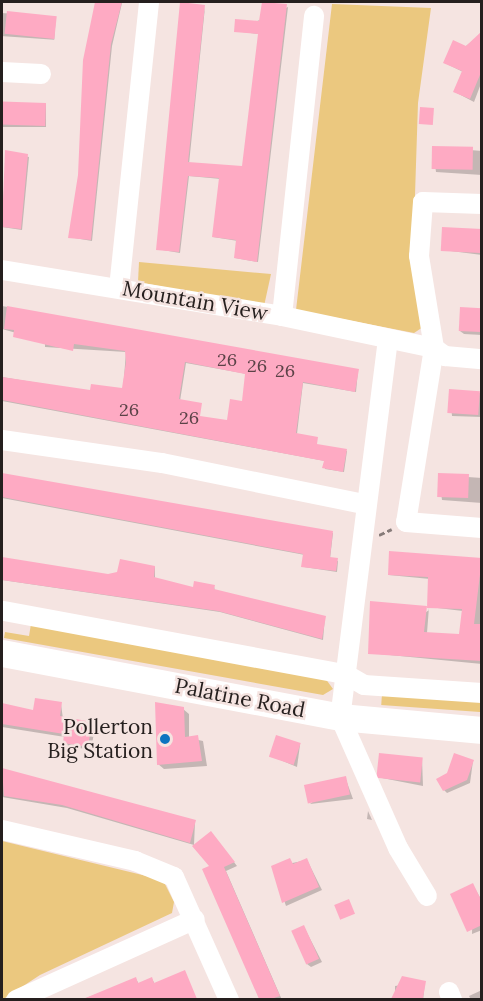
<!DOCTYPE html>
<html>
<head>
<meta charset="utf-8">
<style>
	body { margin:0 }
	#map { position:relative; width:483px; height:1001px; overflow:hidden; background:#f5e4e1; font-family:Lora,serif }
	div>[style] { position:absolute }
	.green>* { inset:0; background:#ebc87f; transform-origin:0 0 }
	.shadow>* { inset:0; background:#0003; transform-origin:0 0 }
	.building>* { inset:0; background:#feaac3; transform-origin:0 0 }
	.path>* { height:3px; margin-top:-1.5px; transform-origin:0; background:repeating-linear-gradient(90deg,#867b79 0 6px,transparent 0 9px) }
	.street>* { height:20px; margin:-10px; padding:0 10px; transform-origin:10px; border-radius:10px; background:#fff }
	.secondary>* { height:27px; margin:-13.5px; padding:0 13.5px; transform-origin:13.5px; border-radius:13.5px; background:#fff }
	.dots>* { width:16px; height:16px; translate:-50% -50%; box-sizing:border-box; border:3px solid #f5e4e1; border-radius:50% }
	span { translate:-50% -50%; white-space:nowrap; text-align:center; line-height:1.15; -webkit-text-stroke:5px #f5e4e1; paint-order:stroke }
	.number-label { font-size:18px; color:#5b4247 }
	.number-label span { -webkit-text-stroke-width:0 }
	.street-label { font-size:21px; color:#251f1e }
	.poi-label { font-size:21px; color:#251f1e }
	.right { translate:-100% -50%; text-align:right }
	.frame { position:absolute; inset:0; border:3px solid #251f1e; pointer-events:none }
</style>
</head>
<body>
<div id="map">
	<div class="green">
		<div style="clip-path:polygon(332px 4px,431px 8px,418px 103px,415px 195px,414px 257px,423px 327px,414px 333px,296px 310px)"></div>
		<div style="clip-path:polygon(139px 262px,271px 274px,264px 306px,138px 282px)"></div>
		<div style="clip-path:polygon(31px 624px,325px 678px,333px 689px,323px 695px,4px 638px,5px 632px,29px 636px)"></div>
		<div style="left:382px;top:694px;width:99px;height:11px;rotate:4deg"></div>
		<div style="clip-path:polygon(2px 841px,163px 880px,174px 902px,172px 913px,40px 975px,2px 1000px)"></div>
	</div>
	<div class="shadow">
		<div style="clip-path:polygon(97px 2px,122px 3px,112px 46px,92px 241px,69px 237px,79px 176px,85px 61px)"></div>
		<div style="clip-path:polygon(205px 7px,189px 164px,244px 168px,259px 34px,235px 31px,288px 7px,258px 262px,235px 258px,238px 241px,213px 237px,221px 179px,189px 176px,180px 253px,157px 249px)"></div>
		<div style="left:2px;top:13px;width:54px;height:23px;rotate:4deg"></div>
		<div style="clip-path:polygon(482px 33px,482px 81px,474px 102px,455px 92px,463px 72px,445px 63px)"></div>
		<div style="left:46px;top:104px;width:23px;height:44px;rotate:90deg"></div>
		<div style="clip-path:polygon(433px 147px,482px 151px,482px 175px,436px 172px)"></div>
		<div style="clip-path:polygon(6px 152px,29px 157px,22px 230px,2px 227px)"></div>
		<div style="clip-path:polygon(482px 231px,482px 255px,443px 250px)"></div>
		<div style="clip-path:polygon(evenodd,2px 306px,358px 371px,356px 392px,303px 383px,297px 434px,317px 438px,317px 446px,347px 451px,344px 472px,325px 469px,325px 461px,2px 401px,2px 377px,92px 392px,123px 390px,126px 352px,45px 347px,45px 341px,2px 329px,2px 306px,186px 363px,247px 374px,243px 402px,228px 422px,197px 423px,180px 401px,186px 363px)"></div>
		<div style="clip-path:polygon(482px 310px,482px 335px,464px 334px,460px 331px)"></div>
		<div style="clip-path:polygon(450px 391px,482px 393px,482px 417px,452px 416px)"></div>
		<div style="clip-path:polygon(2px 475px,333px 533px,330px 559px,338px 561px,337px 572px,304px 567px,305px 555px,2px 498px)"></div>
		<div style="clip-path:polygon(439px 475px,482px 478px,482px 503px,442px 500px)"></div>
		<div style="clip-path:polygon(2px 558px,108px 576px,155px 567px,155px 579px,194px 589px,214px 586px,215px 591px,325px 617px,323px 640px,220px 612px,2px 580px)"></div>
		<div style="clip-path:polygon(evenodd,482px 559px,482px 664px,369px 653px,429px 610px,430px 579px,389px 575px,482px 559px,429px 607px,463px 611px,460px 635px,427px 633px,429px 607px)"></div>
		<div style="clip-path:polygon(61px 704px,63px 719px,95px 727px,91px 750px,68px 746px,65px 737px,2px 727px,2px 705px,34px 712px)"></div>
		<div style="clip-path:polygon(183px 709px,189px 714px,189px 738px,203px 741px,207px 766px,164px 769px,158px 764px)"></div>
		<div style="clip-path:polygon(300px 745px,297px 767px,271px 756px)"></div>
		<div style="clip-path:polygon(422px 759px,423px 786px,382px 778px)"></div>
		<div style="clip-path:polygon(473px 761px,470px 783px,447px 793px,444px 790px)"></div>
		<div style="clip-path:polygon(2px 770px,195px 822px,194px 845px,67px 808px,2px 797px)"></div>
		<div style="clip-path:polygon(345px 777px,353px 799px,310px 804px)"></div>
		<div style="clip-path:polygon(368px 811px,372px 820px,367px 819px)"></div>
		<div style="clip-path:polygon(214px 836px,237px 866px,226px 871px,282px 1000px,261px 1000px,204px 870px,211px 867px)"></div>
		<div style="clip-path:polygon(307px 860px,322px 890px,286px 906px,273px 867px)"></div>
		<div style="clip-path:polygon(473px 885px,482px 901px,482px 930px,472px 934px)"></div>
		<div style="clip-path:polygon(304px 927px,322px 962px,311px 967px,307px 964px)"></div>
		<div style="clip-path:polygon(186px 974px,196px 1000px,81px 1000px,136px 979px,139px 984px,152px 979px,155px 984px)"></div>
		<div style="clip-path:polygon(425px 982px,423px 1000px,395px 1000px,395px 986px)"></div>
		<div style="clip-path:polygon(482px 990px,482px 1000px,471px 1000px,469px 996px)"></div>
	</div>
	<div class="building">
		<div style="clip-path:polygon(95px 2px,122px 2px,111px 44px,91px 240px,68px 238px,78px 175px,83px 60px)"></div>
		<div style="clip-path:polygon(180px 2px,205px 5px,188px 162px,242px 166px,258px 34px,234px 32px,235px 19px,259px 21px,262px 2px,287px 4px,257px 262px,234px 258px,236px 240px,212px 237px,219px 178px,188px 176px,179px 252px,156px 250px)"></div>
		<div style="left:7px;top:11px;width:50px;height:23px;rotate:6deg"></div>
		<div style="clip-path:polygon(482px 31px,482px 70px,470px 99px,453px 92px,462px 71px,443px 63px,453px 40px,466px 46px)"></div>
		<div style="left:46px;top:103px;width:23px;height:44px;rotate:92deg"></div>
		<div style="left:420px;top:107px;width:14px;height:17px;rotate:4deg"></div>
		<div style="left:432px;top:146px;width:41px;height:23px;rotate:1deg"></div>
		<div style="clip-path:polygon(5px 150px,28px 154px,21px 229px,2px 227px)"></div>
		<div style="left:442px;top:227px;width:40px;height:24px;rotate:3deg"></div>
		<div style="clip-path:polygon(evenodd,7px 306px,359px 369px,355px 392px,303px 382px,296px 433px,318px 437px,317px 444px,347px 449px,343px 472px,322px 468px,324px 461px,2px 400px,2px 377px,90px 390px,91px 384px,122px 388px,126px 362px,125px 351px,74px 344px,73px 351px,13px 337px,14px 330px,4px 329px,7px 306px,185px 362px,245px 374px,242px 401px,230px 399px,227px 420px,200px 416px,202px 403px,179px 399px,185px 362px)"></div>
		<div style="left:460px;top:307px;width:22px;height:24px;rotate:3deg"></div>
		<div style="left:449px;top:389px;width:31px;height:24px;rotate:4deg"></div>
		<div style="clip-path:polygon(2px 473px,333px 531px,330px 557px,338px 558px,336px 571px,301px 567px,303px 554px,2px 497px)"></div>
		<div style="left:438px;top:473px;width:31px;height:24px;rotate:2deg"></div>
		<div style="clip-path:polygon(389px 551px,482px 558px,474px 624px,482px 624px,482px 661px,368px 654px,370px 601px,427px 606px,424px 632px,459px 634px,462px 609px,427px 608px,428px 577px,388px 575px)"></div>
		<div style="clip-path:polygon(2px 557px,108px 574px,117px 572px,120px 559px,155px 566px,154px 577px,193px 587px,194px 581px,215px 585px,214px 589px,326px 616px,322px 639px,218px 611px,2px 580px)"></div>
		<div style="clip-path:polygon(35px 698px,62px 702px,60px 716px,92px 722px,88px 747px,63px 743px,64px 734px,2px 724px,2px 703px,33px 710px)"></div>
		<div style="clip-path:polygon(155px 702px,184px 707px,185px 737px,198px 735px,202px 761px,157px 765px)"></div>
		<div style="left:276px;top:735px;width:26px;height:23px;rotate:18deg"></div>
		<div style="left:379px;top:753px;width:44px;height:25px;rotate:6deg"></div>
		<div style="clip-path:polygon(454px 753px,474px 760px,467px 780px,443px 791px,436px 779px,447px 773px)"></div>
		<div style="clip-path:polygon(2px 768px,196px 820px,190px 843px,62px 805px,4px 796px)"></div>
		<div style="left:346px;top:776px;width:19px;height:43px;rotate:78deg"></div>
		<div style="clip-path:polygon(211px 831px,235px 862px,224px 867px,280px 996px,271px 999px,259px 999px,202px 869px,209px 866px,192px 846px)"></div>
		<div style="clip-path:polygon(290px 858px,293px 864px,307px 858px,319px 887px,282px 903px,271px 866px)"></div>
		<div style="clip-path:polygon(473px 883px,482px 902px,482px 925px,467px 932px,450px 894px)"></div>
		<div style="left:349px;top:899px;width:16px;height:16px;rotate:68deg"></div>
		<div style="left:304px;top:925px;width:37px;height:14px;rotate:66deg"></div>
		<div style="clip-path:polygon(185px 970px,197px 999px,83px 999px,136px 977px,138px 983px,152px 977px,154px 983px)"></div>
		<div style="clip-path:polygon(402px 976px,426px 981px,423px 998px,391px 999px)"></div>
	</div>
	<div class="path">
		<div style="left:379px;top:535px;width:14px;rotate:-25deg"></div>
	</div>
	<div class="street">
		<div style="left:2px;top:72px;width:39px;rotate:3deg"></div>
		<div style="left:482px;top:204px;width:59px;rotate:-178.1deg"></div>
		<div style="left:423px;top:202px;width:54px;rotate:94.2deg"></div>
		<div style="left:419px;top:256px;width:93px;rotate:80.7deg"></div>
		<div style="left:434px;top:348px;width:176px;rotate:99.1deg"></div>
		<div style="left:406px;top:522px;width:76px;rotate:4.5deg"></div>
		<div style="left:2px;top:270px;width:284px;rotate:9.3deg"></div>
		<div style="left:282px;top:316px;width:155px;rotate:11.9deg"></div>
		<div style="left:434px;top:348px;width:14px;rotate:36deg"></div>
		<div style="left:445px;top:356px;width:37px;rotate:5deg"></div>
		<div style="left:119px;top:288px;width:288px;rotate:-84deg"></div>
		<div style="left:282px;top:316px;width:302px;rotate:-83.9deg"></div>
		<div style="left:388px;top:339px;width:381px;rotate:97.2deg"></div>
		<div style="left:340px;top:717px;width:143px;rotate:66.1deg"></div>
		<div style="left:398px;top:848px;width:56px;rotate:58.9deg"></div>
		<div style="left:2px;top:440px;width:162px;rotate:8.2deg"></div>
		<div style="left:162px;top:463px;width:205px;rotate:11.5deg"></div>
		<div style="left:4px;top:611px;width:347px;rotate:10.5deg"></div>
		<div style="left:345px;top:674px;width:22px;rotate:30deg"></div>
		<div style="left:364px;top:685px;width:118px;rotate:3.9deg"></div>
		<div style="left:2px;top:830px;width:137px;rotate:13.1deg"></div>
		<div style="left:135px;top:861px;width:42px;rotate:22.3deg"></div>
		<div style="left:174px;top:877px;width:135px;rotate:65.9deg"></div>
		<div style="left:449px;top:992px;width:9px;rotate:69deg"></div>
		<div style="left:16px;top:1000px;width:196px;rotate:-24.3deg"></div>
	</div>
	<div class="secondary">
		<div style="left:2px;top:653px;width:344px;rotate:10.7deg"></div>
		<div style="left:340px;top:717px;width:143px;rotate:5.2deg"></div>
	</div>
	<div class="dots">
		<div style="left:165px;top:739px;background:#0c74c0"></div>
	</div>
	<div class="number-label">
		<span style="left:227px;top:360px">26</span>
		<span style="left:257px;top:366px">26</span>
		<span style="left:285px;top:371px">26</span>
		<span style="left:129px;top:410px">26</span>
		<span style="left:189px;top:418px">26</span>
	</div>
	<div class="street-label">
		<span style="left:195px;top:301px;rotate:10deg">Mountain View</span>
		<span style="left:240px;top:698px;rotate:11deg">Palatine Road</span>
	</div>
	<div class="poi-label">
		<span class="right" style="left:153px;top:739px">Pollerton<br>Big Station</span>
	</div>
	<div class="frame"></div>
</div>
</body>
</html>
